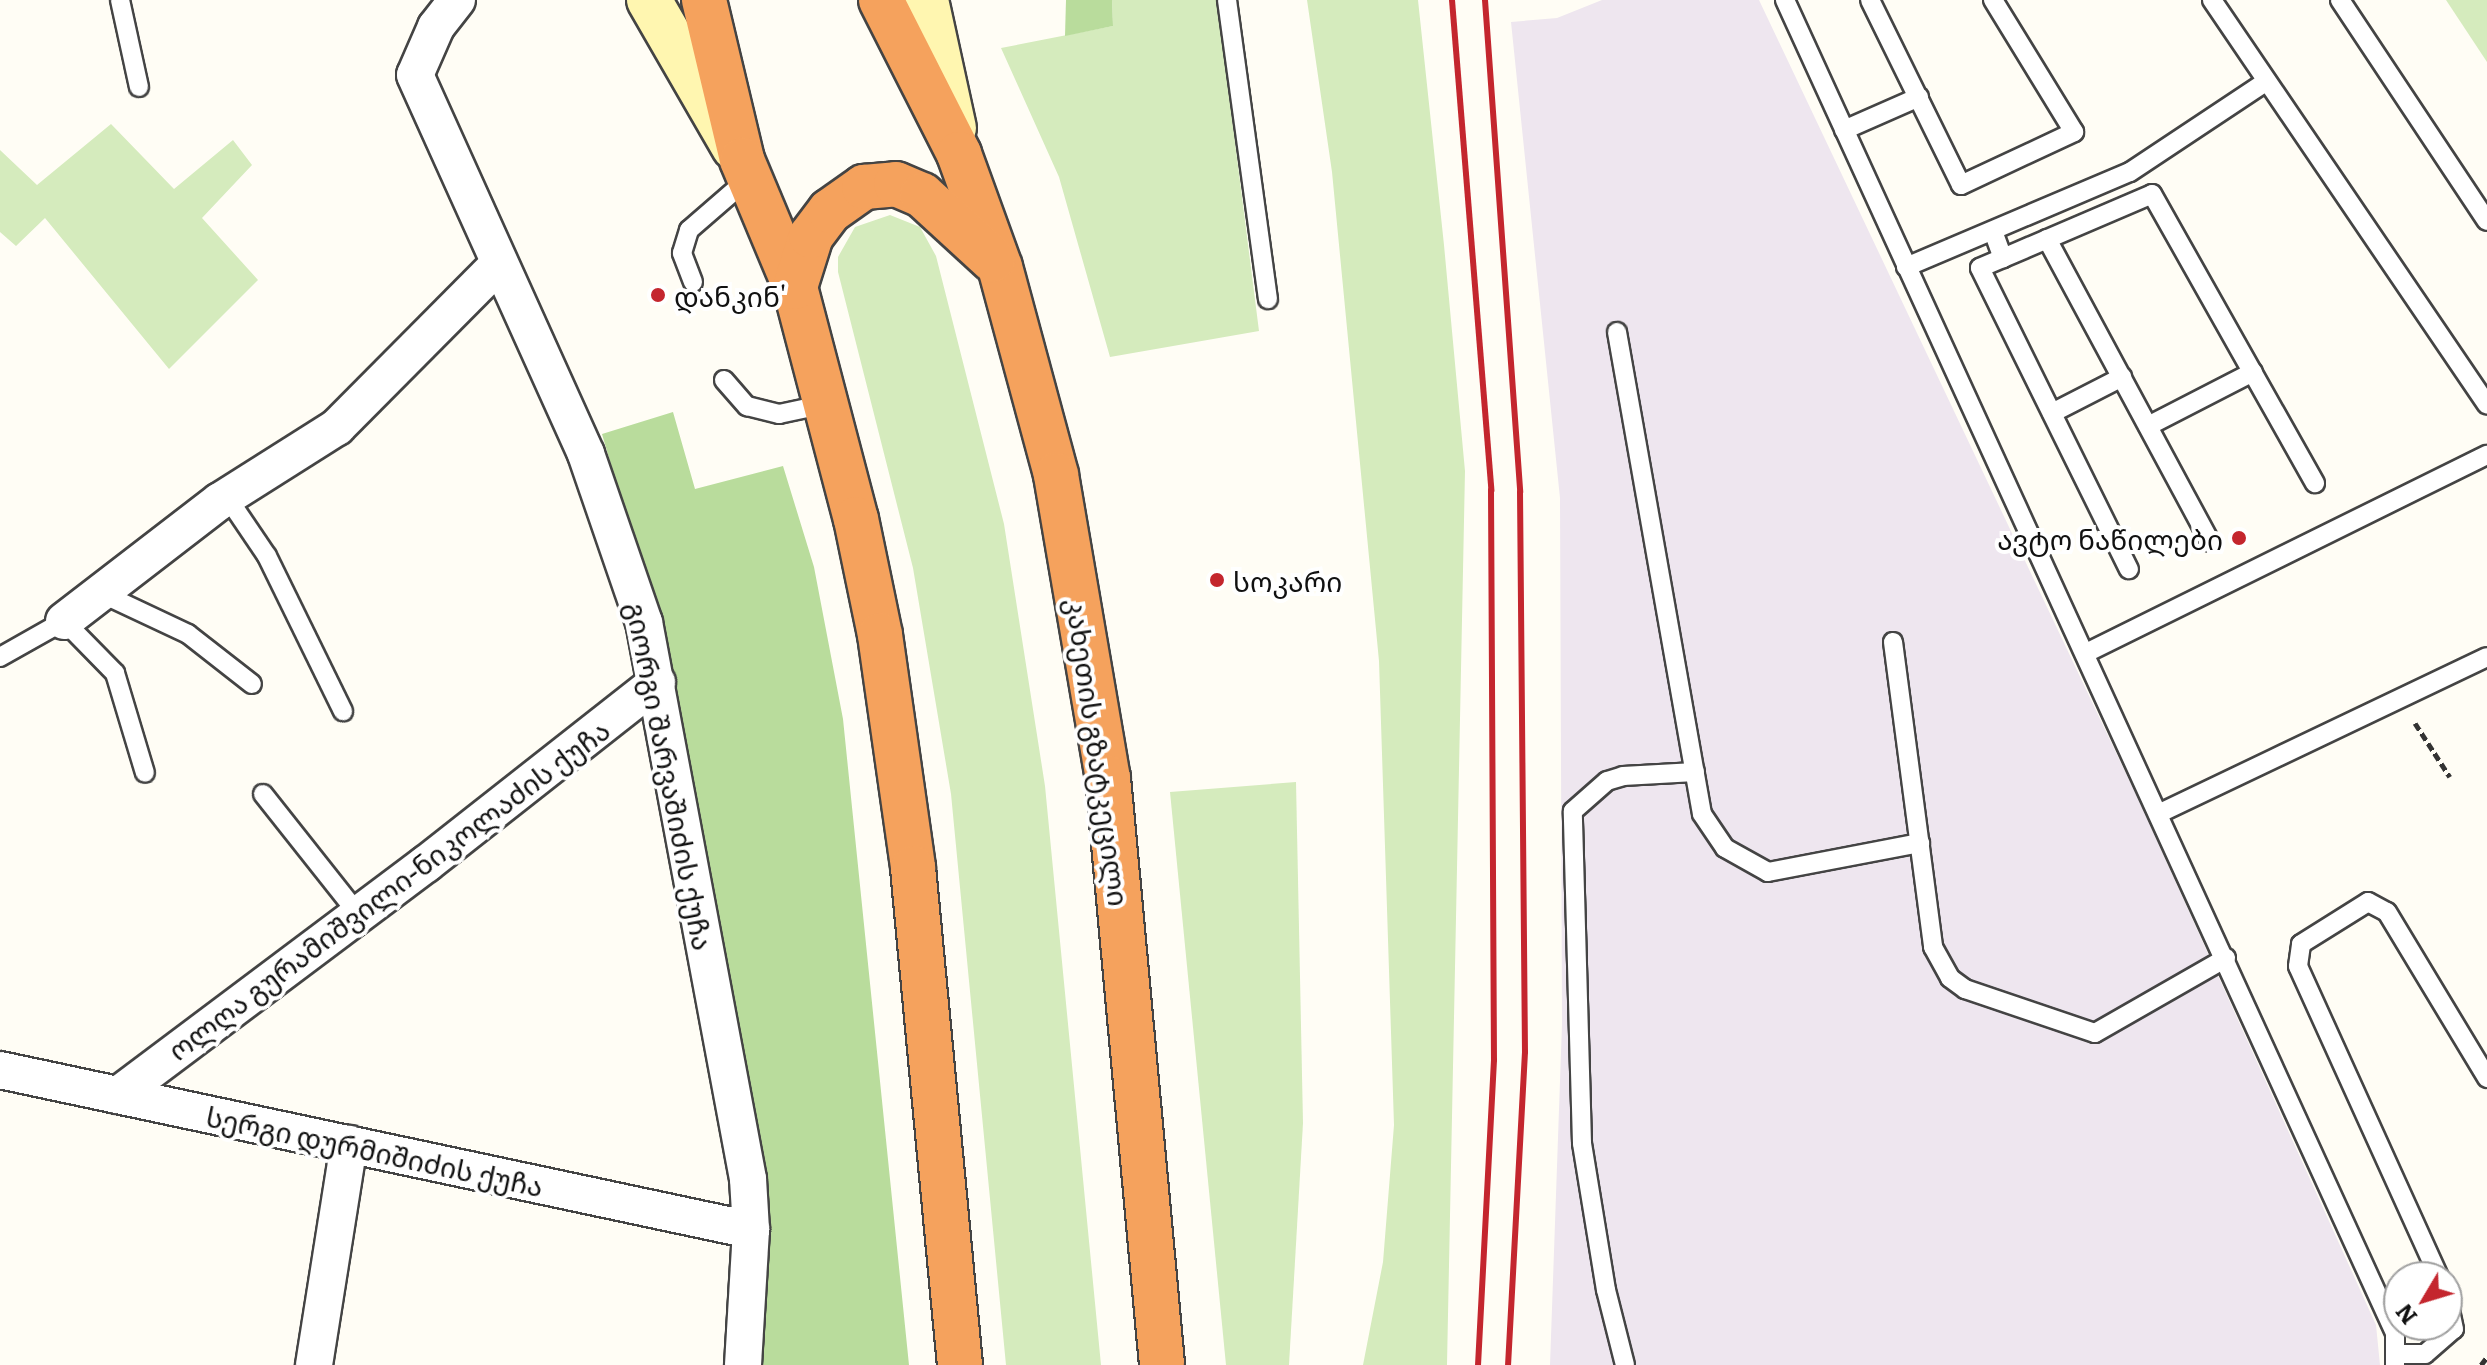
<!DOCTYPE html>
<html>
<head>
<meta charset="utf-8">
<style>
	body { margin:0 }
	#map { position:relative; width:2487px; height:1365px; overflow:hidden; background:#fffdf5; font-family:Literata,"Noto Sans Georgian",serif }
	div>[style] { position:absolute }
	.industrial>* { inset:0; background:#eee6ef }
	.green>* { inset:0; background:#d5ebbd }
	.forest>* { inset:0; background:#b9dc9c }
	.path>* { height:5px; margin-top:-2.5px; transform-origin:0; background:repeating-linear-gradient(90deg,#333 0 8px,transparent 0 12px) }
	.roads { filter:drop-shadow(2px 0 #444) drop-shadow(-2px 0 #444) drop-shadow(0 2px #444) drop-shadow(0 -2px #444) }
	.lane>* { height:18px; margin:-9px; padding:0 9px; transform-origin:9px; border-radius:9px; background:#fff }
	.street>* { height:36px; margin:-18px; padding:0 18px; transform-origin:18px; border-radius:18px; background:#fff }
	.secondary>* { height:44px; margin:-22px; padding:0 22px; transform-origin:22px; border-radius:22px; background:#fff6b0 }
	.highway>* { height:44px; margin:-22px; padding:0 22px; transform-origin:22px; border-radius:22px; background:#f5a25d }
	.rail>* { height:6px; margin:-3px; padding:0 3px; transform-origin:3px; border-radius:3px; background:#c4262e }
	.dots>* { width:22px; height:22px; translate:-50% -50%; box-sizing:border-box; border:4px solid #fff; border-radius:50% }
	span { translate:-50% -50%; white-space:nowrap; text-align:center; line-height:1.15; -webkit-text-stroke:8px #fff; paint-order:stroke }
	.poi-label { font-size:28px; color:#111 }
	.left { translate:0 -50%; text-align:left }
	.right { translate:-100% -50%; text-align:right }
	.street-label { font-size:28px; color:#111 }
	.north { position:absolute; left:2383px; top:1261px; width:80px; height:80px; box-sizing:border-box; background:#fff; border:2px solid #a0a0a0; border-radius:50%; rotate:232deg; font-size:22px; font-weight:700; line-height:32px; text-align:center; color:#111 }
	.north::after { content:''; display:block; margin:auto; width:28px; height:36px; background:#c4262e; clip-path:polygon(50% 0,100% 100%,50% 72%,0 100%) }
</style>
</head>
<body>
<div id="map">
	<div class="industrial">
		<div style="clip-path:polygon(1602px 0,1759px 0,2139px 801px,2376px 1325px,2380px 1365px,1550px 1365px,1562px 1024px,1560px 498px,1511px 22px,1557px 18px)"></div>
	</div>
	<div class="green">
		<div style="clip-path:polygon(1112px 0,1217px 0,1259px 331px,1110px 357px,1059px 177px,1001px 48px,1113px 26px)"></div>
		<div style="clip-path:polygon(1307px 0,1418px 0,1444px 245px,1465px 471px,1447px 1365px,1363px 1365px,1383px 1262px,1394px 1125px,1379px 661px,1332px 172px)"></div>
		<div style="clip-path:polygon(2446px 0,2487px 0,2487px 62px)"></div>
		<div style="clip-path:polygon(111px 124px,174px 189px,233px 140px,252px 165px,202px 218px,258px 280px,169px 369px,45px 218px,16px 246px,0 232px,0 150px,37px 185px)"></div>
		<div style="clip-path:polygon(890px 215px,920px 227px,936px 256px,1004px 524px,1045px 786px,1101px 1365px,1006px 1365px,951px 794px,913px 568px,838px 272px,838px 257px,855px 227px)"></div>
		<div style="clip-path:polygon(1296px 782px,1303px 1123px,1289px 1365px,1226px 1365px,1170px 792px)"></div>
	</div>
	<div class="forest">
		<div style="clip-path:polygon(1066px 0,1112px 0,1113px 26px,1065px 36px)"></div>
		<div style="clip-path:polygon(673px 412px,695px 489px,783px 466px,814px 567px,843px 719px,909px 1365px,757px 1365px,728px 1006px,676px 687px,602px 434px)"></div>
	</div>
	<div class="path">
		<div style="left:2415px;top:723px;width:64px;rotate:57.1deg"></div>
		<div style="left:2481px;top:1365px;width:10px;rotate:-53deg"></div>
	</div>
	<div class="roads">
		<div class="lane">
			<div style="left:120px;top:0;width:89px;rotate:77.7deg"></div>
			<div style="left:1227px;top:0;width:302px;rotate:82.2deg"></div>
			<div style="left:1785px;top:0;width:1466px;rotate:65.41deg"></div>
			<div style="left:2395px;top:1333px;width:32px;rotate:90deg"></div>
			<div style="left:1870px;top:0;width:206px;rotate:63.8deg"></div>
			<div style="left:1961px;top:185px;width:125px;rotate:-25.1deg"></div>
			<div style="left:2074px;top:132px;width:155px;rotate:-121.5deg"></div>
			<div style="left:2212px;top:0;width:489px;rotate:55.8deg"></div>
			<div style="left:2340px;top:0;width:265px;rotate:56.4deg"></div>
			<div style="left:1844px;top:130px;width:82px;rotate:-23.7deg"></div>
			<div style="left:1993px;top:231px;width:29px;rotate:70deg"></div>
			<div style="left:2003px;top:258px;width:162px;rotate:-23.2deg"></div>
			<div style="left:2152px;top:194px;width:332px;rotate:60.6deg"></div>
			<div style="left:2047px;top:239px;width:344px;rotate:61.7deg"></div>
			<div style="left:2003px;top:258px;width:25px;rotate:157deg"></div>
			<div style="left:1980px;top:268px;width:336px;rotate:63.7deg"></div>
			<div style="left:1906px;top:267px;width:243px;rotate:-23deg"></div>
			<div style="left:2130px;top:172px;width:164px;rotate:-33.6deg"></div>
			<div style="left:693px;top:282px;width:31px;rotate:-111deg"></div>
			<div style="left:682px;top:253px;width:24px;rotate:-73deg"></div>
			<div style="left:689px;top:230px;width:79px;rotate:-40.9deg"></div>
			<div style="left:1617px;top:332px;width:489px;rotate:80deg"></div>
			<div style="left:1702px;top:814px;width:41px;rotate:55.9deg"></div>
			<div style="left:1725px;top:848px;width:49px;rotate:29.2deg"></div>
			<div style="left:1768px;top:872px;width:155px;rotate:-10.8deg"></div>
			<div style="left:724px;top:380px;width:35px;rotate:49deg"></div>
			<div style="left:747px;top:406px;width:33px;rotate:14deg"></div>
			<div style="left:779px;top:414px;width:48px;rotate:-12deg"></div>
			<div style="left:2052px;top:413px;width:79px;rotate:-27.2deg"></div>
			<div style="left:2148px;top:426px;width:118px;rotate:-27.2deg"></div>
			<div style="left:227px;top:497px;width:71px;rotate:55.9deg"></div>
			<div style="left:267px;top:556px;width:173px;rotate:63.9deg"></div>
			<div style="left:101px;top:593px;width:96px;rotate:25.2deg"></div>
			<div style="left:188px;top:634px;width:81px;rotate:38deg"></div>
			<div style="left:1893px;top:642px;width:308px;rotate:82.5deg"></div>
			<div style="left:1933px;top:947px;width:35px;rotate:61deg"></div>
			<div style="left:1950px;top:978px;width:19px;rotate:36deg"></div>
			<div style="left:1965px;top:989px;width:137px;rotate:18.7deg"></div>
			<div style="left:2095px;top:1033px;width:151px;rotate:-29.8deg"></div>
			<div style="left:2088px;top:652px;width:445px;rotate:-26.3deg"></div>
			<div style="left:0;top:657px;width:73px;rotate:-29.4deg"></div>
			<div style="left:64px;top:621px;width:73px;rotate:45.6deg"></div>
			<div style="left:115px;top:673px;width:104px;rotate:73.3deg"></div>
			<div style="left:263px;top:794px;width:154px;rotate:51.6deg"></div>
			<div style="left:2160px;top:813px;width:362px;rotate:-25.5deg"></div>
			<div style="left:2439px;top:1277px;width:341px;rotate:-114.4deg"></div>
			<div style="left:2298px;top:966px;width:22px;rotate:-82deg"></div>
			<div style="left:2301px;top:944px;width:79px;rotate:-32.1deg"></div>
			<div style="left:2368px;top:902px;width:21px;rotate:28deg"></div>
			<div style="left:2387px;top:912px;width:194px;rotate:58.9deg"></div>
			<div style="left:2395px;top:1354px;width:30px"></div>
			<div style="left:2425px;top:1354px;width:38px;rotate:-41deg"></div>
			<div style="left:2454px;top:1329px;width:35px;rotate:-102deg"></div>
			<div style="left:1625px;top:1365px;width:77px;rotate:-104.2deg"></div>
			<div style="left:1606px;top:1290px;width:149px;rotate:-99.3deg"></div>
			<div style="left:1582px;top:1143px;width:332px;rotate:-91.6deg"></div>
			<div style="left:1573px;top:811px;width:45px;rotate:-41.4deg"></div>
			<div style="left:1607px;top:781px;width:17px;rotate:-17deg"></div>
			<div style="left:1623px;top:776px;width:72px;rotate:-3.2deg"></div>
		</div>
		<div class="street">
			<div style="left:457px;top:0;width:34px;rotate:128deg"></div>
			<div style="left:436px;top:27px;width:52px;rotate:113.6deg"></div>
			<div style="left:415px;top:75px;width:416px;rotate:65.7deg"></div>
			<div style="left:586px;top:454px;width:178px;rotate:71deg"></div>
			<div style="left:644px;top:622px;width:567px;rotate:79.42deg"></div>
			<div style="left:748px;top:1179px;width:51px;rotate:86.6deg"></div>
			<div style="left:751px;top:1230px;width:135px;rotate:93.4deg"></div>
			<div style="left:64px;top:621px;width:197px;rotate:-37.6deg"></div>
			<div style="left:220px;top:501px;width:138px;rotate:-32.3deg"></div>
			<div style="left:337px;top:427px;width:230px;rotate:-45.2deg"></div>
			<div style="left:0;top:1070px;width:768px;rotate:12.03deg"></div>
			<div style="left:118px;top:1095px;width:385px;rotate:-36.9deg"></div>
			<div style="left:426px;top:864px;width:294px;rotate:-38.2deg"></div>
			<div style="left:314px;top:1365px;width:224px;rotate:-81deg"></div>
		</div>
		<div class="secondary">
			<div style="left:649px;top:0;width:170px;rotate:60deg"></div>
			<div style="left:926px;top:0;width:131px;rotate:77.7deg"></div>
		</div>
		<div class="highway">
			<div style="left:704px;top:0;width:164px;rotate:76.6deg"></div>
			<div style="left:742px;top:160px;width:138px;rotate:67.3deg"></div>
			<div style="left:795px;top:287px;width:240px;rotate:75.3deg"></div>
			<div style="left:856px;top:519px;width:118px;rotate:78.3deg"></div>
			<div style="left:880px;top:635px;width:235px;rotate:81.9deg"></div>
			<div style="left:913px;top:868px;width:499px;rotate:84.6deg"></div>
			<div style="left:881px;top:0;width:173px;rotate:63.1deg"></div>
			<div style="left:959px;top:154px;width:120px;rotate:70.1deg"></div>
			<div style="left:1000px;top:267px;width:215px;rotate:74.9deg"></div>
			<div style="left:1056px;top:475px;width:307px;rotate:80.3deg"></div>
			<div style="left:1108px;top:778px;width:589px;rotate:84.74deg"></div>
			<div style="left:795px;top:287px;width:53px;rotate:-72.6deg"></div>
			<div style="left:811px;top:236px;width:31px;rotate:-53deg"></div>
			<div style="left:830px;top:211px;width:42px;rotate:-35.2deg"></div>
			<div style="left:864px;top:187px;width:32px;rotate:-5deg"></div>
			<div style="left:896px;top:184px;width:28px;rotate:23deg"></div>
			<div style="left:922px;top:195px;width:96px;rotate:42.5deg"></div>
		</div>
	</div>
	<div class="rail">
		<div style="left:1452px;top:0;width:492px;rotate:85.4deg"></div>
		<div style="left:1491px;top:490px;width:570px;rotate:89.7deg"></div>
		<div style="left:1494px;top:1060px;width:305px;rotate:93deg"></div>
		<div style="left:1485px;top:0;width:493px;rotate:85.9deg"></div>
		<div style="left:1520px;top:492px;width:560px;rotate:89.49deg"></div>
		<div style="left:1525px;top:1052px;width:313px;rotate:93.1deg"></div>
	</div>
	<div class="dots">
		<div style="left:658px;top:295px;background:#c4262e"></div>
		<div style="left:2239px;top:538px;background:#c4262e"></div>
		<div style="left:1217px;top:580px;background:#c4262e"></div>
	</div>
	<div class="poi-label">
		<span class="left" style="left:674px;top:295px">დანკინ'</span>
		<span class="right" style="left:2223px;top:538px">ავტო ნაწილები</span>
		<span class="left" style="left:1233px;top:580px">სოკარი</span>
	</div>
	<div class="street-label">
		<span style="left:1099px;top:752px;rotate:82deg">კახეთის გზატკეცილი</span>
		<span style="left:671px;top:776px;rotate:79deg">გიორგი შარვაშიძის ქუჩა</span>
		<span style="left:388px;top:889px;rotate:-37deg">ოლღა გურამიშვილი-ნიკოლაძის ქუჩა</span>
		<span style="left:375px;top:1150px;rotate:12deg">სერგი დურმიშიძის ქუჩა</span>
	</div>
	<div class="north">N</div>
</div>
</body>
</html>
